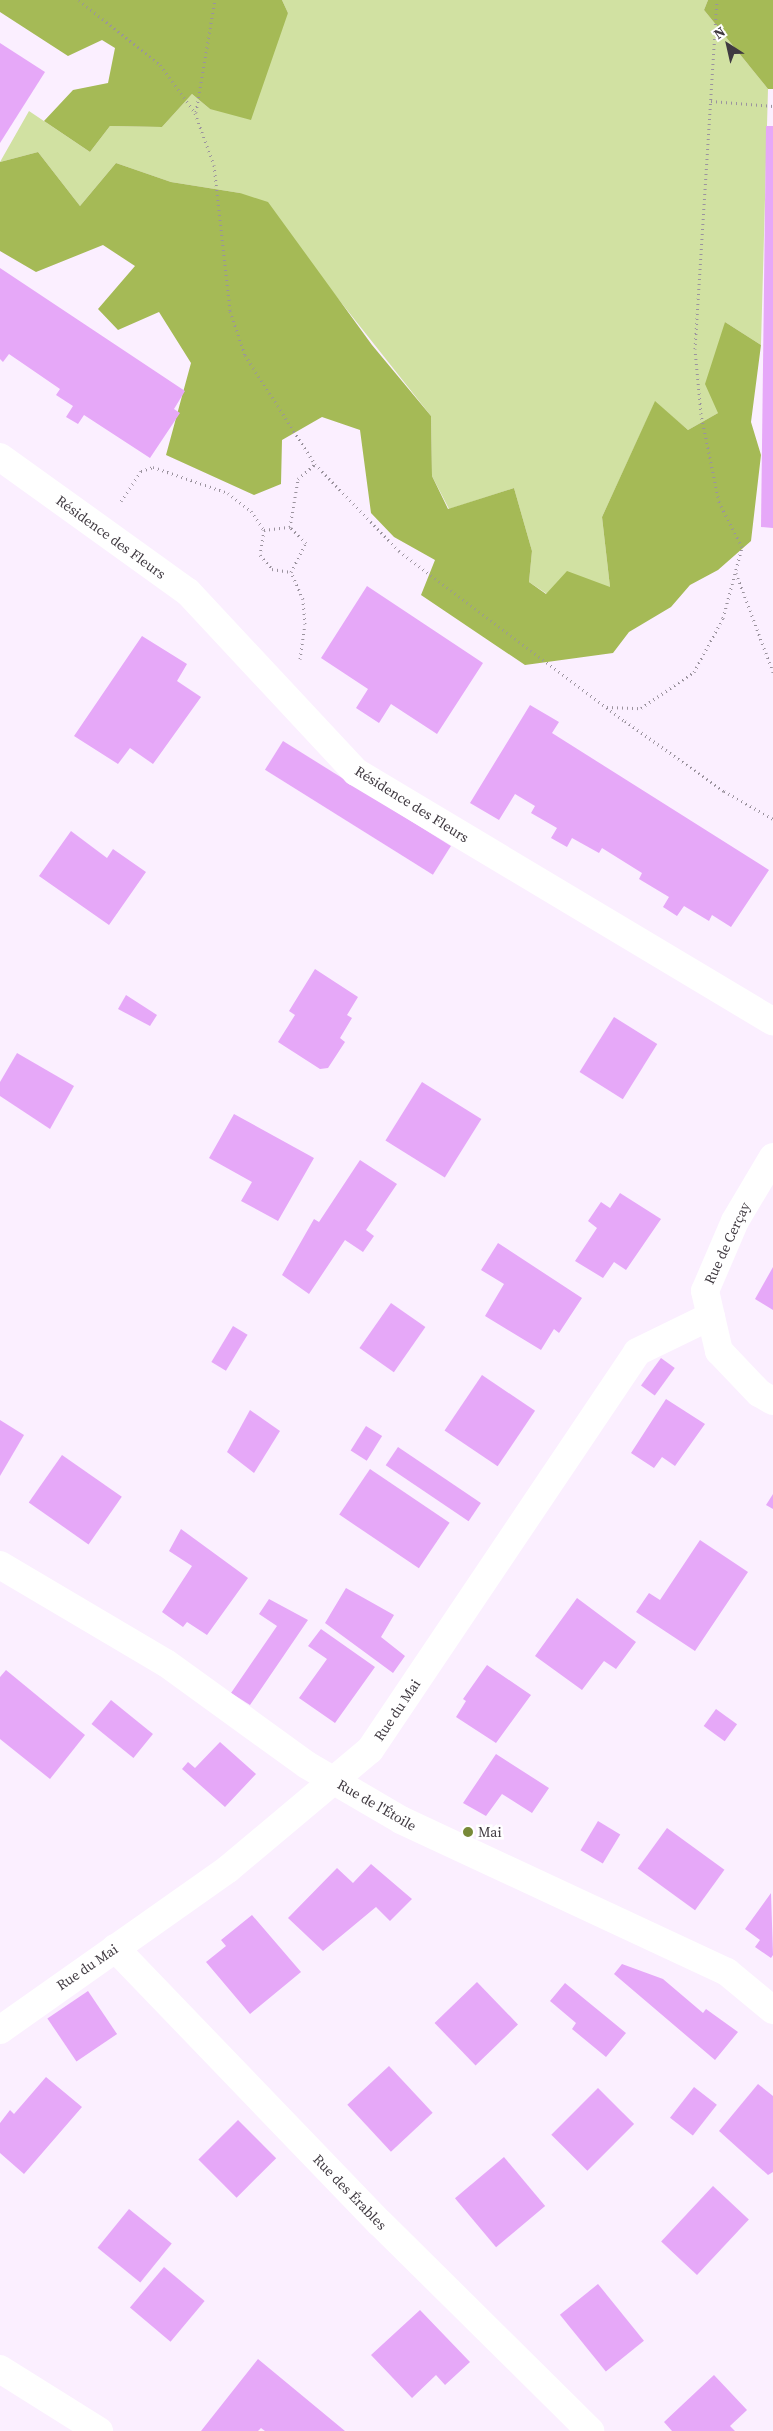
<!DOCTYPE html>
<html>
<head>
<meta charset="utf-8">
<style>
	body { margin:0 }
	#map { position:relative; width:773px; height:2431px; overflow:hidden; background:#fbefff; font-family:"Source Serif 4",serif }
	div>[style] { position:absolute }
	.green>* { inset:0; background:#d1e1a2 }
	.forest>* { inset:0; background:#a5ba56 }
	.building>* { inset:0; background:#e6a8f8; transform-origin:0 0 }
	.path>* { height:3px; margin-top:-1.5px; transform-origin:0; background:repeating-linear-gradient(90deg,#9b939e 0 1px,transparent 0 5px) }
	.minor>* { height:28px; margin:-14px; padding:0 14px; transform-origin:14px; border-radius:14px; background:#fff }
	.dots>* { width:14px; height:14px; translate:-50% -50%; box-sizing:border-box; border:2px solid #fff; border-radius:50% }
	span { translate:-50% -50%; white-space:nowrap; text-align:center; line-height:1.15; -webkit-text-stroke:5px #fff; paint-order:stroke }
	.street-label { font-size:14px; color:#403a41 }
	.poi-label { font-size:14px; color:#403a41 }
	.left { translate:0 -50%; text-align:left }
	.north { position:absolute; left:703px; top:20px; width:50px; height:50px; -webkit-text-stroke:4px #fff; paint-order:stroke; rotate:325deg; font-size:14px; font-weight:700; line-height:20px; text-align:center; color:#403a41 }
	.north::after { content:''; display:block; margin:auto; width:18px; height:22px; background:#403a41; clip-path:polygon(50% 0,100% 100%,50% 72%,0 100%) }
</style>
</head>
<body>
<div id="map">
	<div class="green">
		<div style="clip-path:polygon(282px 0,708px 0,704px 10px,768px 89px,761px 345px,725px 322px,718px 413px,688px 430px,655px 402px,602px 517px,610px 587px,547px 594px,529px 582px,532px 551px,514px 488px,449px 509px,432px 476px,431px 416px,328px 286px,240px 193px,171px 182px,116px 163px,80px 206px,38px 152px,0 162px,29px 111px,90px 152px,110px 126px,162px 127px,192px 94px,210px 109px,288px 13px)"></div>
	</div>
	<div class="forest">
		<div style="clip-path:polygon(0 0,282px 0,288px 13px,251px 120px,210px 109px,192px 94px,162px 127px,110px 126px,90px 152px,44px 121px,73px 90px,108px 83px,115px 48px,102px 40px,68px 56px,0 12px)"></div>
		<div style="clip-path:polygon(708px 0,773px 0,773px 89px,768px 89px,704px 10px)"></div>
		<div style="clip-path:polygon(38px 152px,80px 206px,116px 163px,171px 182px,240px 193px,268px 202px,372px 345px,431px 416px,432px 476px,448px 509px,514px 488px,532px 551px,529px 582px,546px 594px,567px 571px,610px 587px,602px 517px,655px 401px,688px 430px,718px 413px,705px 384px,725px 322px,761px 345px,751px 422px,761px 455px,751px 541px,718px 570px,690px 585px,671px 607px,629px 632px,613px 653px,525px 665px,421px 595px,435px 560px,394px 537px,371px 513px,360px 430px,322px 417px,282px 440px,281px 484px,254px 495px,166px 455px,191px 363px,159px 312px,118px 330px,98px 309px,135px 266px,103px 245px,36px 272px,0 251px,0 162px)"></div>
	</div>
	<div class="building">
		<div style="clip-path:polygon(0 43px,45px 72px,0 143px)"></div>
		<div style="clip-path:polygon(766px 126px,773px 126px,773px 528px,761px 527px)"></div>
		<div style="clip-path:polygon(0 268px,185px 391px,174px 409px,180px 413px,150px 458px,84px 415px,78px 424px,66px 417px,73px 406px,56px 395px,60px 389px,9px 354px,3px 362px,0 359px)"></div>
		<div style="clip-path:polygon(367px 586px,483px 663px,437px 734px,391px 704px,379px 723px,356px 708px,368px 689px,321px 658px)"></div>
		<div style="clip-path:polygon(142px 636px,187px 664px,177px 681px,201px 697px,153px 764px,130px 748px,118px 764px,74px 736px)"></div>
		<div style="clip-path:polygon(530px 705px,559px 722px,552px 733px,769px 870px,731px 927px,712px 915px,709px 921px,684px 906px,677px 916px,663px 907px,669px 897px,639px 879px,642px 873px,602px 848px,599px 853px,572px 838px,567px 847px,551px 838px,557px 828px,531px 813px,535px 806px,515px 794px,499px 820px,470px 803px)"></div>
		<div style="left:283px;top:741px;width:198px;height:34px;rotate:32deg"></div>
		<div style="clip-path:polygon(71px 831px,107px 858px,113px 849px,146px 872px,109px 925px,39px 876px)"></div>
		<div style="clip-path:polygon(315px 969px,358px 997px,347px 1015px,352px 1018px,340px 1038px,345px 1042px,328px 1068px,320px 1069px,278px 1042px,295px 1015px,289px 1011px)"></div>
		<div style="clip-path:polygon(126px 995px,157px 1015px,150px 1026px,118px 1009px)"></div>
		<div style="left:614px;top:1017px;width:51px;height:65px;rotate:32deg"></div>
		<div style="clip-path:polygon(17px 1053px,74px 1086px,50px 1129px,0 1096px,0 1082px)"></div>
		<div style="left:422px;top:1082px;width:70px;height:69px;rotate:32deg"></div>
		<div style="clip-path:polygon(234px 1114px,314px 1158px,278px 1221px,241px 1201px,252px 1182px,209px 1158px)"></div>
		<div style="clip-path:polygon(360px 1160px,397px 1184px,366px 1230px,374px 1236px,363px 1252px,345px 1240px,309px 1294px,282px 1275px,314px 1219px,319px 1222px)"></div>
		<div style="clip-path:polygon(620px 1193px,661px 1219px,626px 1270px,614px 1262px,603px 1278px,575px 1261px,597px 1228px,588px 1221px,601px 1202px,610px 1208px)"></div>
		<div style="clip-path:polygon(498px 1243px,582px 1298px,559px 1333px,554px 1329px,541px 1350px,485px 1316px,504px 1284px,481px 1270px)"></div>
		<div style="clip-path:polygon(773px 1267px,773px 1310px,755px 1299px)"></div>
		<div style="left:391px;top:1303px;width:42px;height:55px;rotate:35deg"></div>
		<div style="left:233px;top:1326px;width:17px;height:42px;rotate:31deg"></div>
		<div style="left:661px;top:1358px;width:17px;height:34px;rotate:36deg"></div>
		<div style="left:482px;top:1375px;width:64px;height:67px;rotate:34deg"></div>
		<div style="clip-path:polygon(666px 1399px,705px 1424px,675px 1466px,662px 1457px,654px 1468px,631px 1453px)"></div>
		<div style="clip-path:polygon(250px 1410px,280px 1431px,254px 1473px,227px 1452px)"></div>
		<div style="clip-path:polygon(0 1420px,24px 1435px,0 1476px)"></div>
		<div style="left:366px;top:1426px;width:19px;height:29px;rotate:32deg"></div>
		<div style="left:398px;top:1447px;width:100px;height:22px;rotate:34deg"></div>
		<div style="left:62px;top:1455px;width:73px;height:58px;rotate:35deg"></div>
		<div style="left:370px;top:1469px;width:96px;height:55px;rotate:34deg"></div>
		<div style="clip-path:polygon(773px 1494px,773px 1509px,766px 1505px)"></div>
		<div style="clip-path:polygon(181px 1529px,248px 1578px,207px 1635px,187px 1622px,183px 1627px,162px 1612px,192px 1566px,169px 1551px)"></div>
		<div style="clip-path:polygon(700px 1540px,748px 1572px,695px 1651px,636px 1612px,649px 1593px,660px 1600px)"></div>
		<div style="clip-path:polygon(346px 1588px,394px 1615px,381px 1637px,405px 1656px,393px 1673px,325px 1623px)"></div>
		<div style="clip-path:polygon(577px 1598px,636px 1642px,616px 1669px,604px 1661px,582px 1690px,535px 1656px)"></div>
		<div style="clip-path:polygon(269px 1599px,308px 1620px,250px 1705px,231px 1693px,277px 1626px,259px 1614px)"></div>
		<div style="clip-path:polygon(321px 1629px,375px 1667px,335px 1723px,299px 1698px,327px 1659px,308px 1646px)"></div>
		<div style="clip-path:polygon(487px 1665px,531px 1695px,496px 1743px,456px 1717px,466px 1701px,463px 1699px)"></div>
		<div style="clip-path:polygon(6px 1670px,85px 1735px,50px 1779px,0 1739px,0 1677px)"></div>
		<div style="left:111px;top:1700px;width:54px;height:31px;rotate:39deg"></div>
		<div style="left:716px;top:1709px;width:26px;height:21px;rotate:36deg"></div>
		<div style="clip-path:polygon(220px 1742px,256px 1774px,225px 1807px,182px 1769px,188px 1762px,195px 1768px)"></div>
		<div style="clip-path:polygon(496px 1754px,549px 1788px,532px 1813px,502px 1794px,486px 1816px,463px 1803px)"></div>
		<div style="left:598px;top:1821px;width:26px;height:34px;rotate:31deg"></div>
		<div style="left:667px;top:1828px;width:71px;height:50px;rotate:36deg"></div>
		<div style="clip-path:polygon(371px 1864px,412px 1899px,390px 1921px,376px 1907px,323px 1951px,288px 1918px,337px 1868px,353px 1883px)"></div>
		<div style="clip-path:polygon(771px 1893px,773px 1955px,771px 1958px,755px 1947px,760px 1940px,745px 1929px)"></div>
		<div style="clip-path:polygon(252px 1915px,301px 1972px,250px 2014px,206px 1962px,226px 1946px,221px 1940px)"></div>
		<div style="clip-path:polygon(622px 1964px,663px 1979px,703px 2013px,706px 2009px,738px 2032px,715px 2060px,614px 1974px)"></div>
		<div style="left:477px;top:1982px;width:59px;height:59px;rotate:46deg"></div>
		<div style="clip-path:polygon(565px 1983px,626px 2033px,606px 2057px,572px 2029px,576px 2023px,550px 2001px)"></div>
		<div style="left:88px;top:1991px;width:52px;height:49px;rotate:56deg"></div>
		<div style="left:389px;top:2066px;width:64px;height:57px;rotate:47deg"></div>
		<div style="clip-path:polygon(46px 2077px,82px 2107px,24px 2174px,0 2153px,0 2123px,10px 2110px,14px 2114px)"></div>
		<div style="clip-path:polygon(758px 2084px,773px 2096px,773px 2172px,768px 2175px,719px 2131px)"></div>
		<div style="left:694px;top:2087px;width:29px;height:39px;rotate:38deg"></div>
		<div style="left:598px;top:2088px;width:51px;height:66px;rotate:45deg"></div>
		<div style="left:238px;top:2120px;width:54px;height:56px;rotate:45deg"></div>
		<div style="left:504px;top:2157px;width:64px;height:64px;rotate:50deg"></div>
		<div style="left:713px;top:2186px;width:49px;height:76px;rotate:43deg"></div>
		<div style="left:129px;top:2209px;width:55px;height:50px;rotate:39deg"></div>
		<div style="left:164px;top:2267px;width:53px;height:53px;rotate:40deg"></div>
		<div style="left:598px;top:2284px;width:73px;height:49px;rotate:51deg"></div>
		<div style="clip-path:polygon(420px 2310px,470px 2362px,445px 2385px,436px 2375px,412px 2398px,371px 2355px)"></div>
		<div style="clip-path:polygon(258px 2359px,345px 2431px,265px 2431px,261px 2428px,258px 2431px,201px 2431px)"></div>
		<div style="clip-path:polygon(714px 2375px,747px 2410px,730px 2426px,735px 2431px,672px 2431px,664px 2422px)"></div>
	</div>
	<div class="path">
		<div style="left:79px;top:0;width:104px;rotate:38.7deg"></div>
		<div style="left:160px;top:65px;width:59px;rotate:53.9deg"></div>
		<div style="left:195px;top:113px;width:55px;rotate:69.9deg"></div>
		<div style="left:214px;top:165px;width:147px;rotate:83.7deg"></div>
		<div style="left:230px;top:311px;width:46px;rotate:71.2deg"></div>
		<div style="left:245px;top:355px;width:130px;rotate:57.3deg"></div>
		<div style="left:315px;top:464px;width:121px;rotate:46deg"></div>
		<div style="left:399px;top:551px;width:283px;rotate:37deg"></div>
		<div style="left:625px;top:721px;width:121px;rotate:35.3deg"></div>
		<div style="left:724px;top:791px;width:56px;rotate:29.7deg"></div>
		<div style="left:711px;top:101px;width:62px;rotate:4.6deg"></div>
		<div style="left:196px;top:112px;width:114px;rotate:-80.4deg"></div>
		<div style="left:121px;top:501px;width:36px;rotate:-56deg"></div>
		<div style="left:141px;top:471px;width:13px;rotate:-18deg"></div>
		<div style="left:153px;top:467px;width:79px;rotate:19.1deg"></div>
		<div style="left:228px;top:493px;width:29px;rotate:38deg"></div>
		<div style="left:251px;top:511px;width:23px;rotate:56deg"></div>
		<div style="left:264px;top:530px;width:26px;rotate:-7deg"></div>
		<div style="left:264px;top:530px;width:25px;rotate:99deg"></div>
		<div style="left:260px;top:555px;width:18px;rotate:49deg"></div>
		<div style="left:272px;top:569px;width:19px;rotate:9deg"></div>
		<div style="left:736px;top:573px;width:106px;rotate:69.5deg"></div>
		<div style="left:300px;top:659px;width:35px;rotate:-82deg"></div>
		<div style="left:305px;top:624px;width:25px;rotate:-95deg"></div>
		<div style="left:303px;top:599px;width:30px;rotate:-114deg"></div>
		<div style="left:291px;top:572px;width:33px;rotate:-63deg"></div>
		<div style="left:306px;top:543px;width:23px;rotate:-135deg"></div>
		<div style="left:290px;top:527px;width:49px;rotate:-80.5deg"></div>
		<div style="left:298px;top:479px;width:23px;rotate:-41deg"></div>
		<div style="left:607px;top:707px;width:34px;rotate:2deg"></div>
		<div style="left:641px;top:708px;width:64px;rotate:-34.2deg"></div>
		<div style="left:694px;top:672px;width:61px;rotate:-61.8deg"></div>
		<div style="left:723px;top:618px;width:73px;rotate:-75deg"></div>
		<div style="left:742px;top:547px;width:51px;rotate:-117.1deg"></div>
		<div style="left:719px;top:502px;width:90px;rotate:-101.6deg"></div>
		<div style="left:701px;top:414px;width:65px;rotate:-95.3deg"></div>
		<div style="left:695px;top:349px;width:350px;rotate:-86.4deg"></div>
	</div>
	<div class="minor">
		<div style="left:0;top:457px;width:231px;rotate:35.7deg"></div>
		<div style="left:188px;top:592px;width:246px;rotate:47deg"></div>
		<div style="left:356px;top:772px;width:486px;rotate:30.9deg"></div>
		<div style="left:773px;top:1157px;width:74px;rotate:120.7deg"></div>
		<div style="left:735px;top:1221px;width:76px;rotate:113.2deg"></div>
		<div style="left:705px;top:1291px;width:62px;rotate:76.9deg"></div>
		<div style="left:719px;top:1351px;width:58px;rotate:46.4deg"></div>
		<div style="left:759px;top:1393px;width:16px;rotate:30deg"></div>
		<div style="left:0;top:1565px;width:193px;rotate:30.6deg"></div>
		<div style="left:166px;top:1663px;width:174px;rotate:35.9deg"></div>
		<div style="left:307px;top:1765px;width:109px;rotate:30.3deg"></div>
		<div style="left:401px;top:1820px;width:360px;rotate:25deg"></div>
		<div style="left:727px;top:1972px;width:60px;rotate:39.6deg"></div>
		<div style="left:115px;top:1948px;width:382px;rotate:46.1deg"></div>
		<div style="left:380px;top:2223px;width:296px;rotate:44.7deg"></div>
		<div style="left:0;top:2030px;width:279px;rotate:-35.2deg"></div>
		<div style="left:228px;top:1869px;width:185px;rotate:-40deg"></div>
		<div style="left:370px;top:1750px;width:479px;rotate:-56.1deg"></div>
		<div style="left:637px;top:1352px;width:82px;rotate:-25.9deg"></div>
		<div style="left:0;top:2369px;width:117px;rotate:32.1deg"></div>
	</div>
	<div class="dots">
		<div style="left:468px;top:1832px;background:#788938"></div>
	</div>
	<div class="street-label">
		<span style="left:111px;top:537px;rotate:36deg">Résidence des Fleurs</span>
		<span style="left:412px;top:804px;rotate:32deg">Résidence des Fleurs</span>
		<span style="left:727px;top:1243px;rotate:-65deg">Rue de Cerçay</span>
		<span style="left:397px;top:1710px;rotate:-56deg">Rue du Mai</span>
		<span style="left:377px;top:1805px;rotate:30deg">Rue de l'Étoile</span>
		<span style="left:87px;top:1967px;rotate:-34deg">Rue du Mai</span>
		<span style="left:350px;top:2192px;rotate:46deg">Rue des Érables</span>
	</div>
	<div class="poi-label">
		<span class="left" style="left:478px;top:1832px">Mai</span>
	</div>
	<div class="north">N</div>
</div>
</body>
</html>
